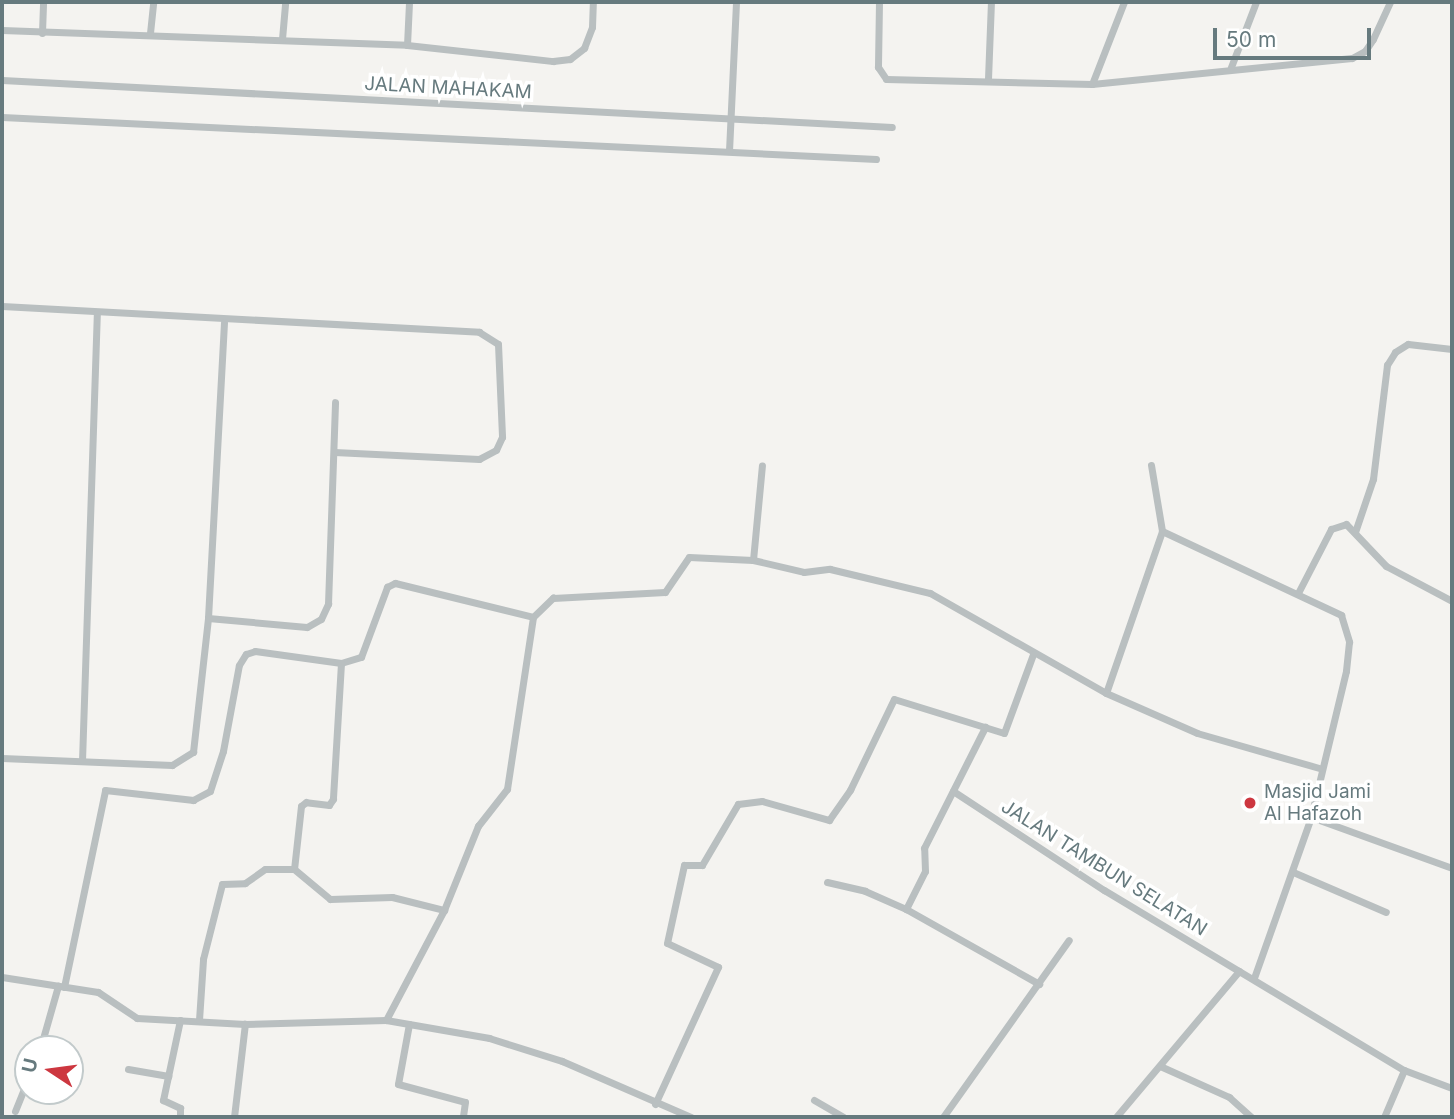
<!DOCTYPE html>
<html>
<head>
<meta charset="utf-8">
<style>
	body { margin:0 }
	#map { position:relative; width:1454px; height:1119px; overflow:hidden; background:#f4f3f0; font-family:Inter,sans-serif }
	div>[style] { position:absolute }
	.street>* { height:7px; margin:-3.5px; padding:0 3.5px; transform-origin:3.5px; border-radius:3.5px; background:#b9bfc0 }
	.dots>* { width:19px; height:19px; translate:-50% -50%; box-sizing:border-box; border:4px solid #fff; border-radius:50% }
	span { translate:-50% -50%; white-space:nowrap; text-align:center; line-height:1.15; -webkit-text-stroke:7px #fff; paint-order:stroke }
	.street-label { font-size:19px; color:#667a7e }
	.poi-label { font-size:19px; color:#667a7e }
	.left { translate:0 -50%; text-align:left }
	.frame { position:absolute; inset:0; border:4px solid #667a7e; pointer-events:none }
	.north { position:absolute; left:14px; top:1035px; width:70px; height:70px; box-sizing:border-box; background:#fff; border:2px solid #c2cacb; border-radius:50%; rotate:283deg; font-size:19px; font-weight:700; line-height:28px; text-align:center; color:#667a7e }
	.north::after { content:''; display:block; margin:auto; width:24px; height:32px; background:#cd3740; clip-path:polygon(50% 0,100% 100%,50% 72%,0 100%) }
	.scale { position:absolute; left:1213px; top:28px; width:158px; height:32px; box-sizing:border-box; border:4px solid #667a7e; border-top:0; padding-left:9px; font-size:21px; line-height:24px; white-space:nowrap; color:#667a7e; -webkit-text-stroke:5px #fff; paint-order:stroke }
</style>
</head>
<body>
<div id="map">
	<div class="street">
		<div style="left:879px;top:2px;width:65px;rotate:90.9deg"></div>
		<div style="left:878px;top:67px;width:14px;rotate:56deg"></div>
		<div style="left:886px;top:79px;width:206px;rotate:1.4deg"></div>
		<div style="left:1092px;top:84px;width:261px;rotate:-5.7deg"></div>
		<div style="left:1352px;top:58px;width:15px;rotate:-28deg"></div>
		<div style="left:1365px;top:51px;width:14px;rotate:-56deg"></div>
		<div style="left:1373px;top:39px;width:41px;rotate:-65.3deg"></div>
		<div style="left:2px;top:30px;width:405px;rotate:2.1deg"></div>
		<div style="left:407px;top:45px;width:147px;rotate:6.3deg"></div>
		<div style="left:553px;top:61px;width:17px;rotate:-7deg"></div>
		<div style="left:570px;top:59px;width:18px;rotate:-38deg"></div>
		<div style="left:584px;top:48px;width:22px;rotate:-69deg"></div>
		<div style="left:592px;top:27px;width:25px;rotate:-88deg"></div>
		<div style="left:42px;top:33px;width:31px;rotate:-88deg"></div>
		<div style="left:150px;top:33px;width:31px;rotate:-84deg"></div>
		<div style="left:282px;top:39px;width:37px;rotate:-85deg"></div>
		<div style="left:407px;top:45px;width:43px;rotate:-87.3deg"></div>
		<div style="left:1231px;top:67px;width:70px;rotate:-69deg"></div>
		<div style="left:988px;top:79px;width:77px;rotate:-87.8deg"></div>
		<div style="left:2px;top:80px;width:891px;rotate:3.02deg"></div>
		<div style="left:1092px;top:84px;width:88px;rotate:-68.7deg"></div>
		<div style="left:2px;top:117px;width:875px;rotate:2.75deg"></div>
		<div style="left:729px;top:151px;width:149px;rotate:-87.3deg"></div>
		<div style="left:2px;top:306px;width:478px;rotate:3.1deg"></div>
		<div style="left:479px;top:332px;width:22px;rotate:32deg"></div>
		<div style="left:498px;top:344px;width:93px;rotate:87.5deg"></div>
		<div style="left:502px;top:437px;width:14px;rotate:115deg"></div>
		<div style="left:496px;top:450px;width:19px;rotate:152deg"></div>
		<div style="left:479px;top:459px;width:145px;rotate:-177.2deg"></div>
		<div style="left:1151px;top:465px;width:67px;rotate:80.5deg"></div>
		<div style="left:1355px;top:532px;width:56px;rotate:-71.2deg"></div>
		<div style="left:1373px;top:479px;width:115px;rotate:-83deg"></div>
		<div style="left:1387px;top:365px;width:15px;rotate:-58deg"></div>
		<div style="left:1395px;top:352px;width:15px;rotate:-32deg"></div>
		<div style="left:1408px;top:344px;width:44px;rotate:6.5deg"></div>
		<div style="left:753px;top:560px;width:95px;rotate:-84.6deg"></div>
		<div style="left:1298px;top:593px;width:72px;rotate:-62.7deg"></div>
		<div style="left:1331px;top:529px;width:16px;rotate:-18deg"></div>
		<div style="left:1346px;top:524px;width:58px;rotate:46.4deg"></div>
		<div style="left:1386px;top:566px;width:75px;rotate:27.9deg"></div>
		<div style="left:208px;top:618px;width:99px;rotate:5.2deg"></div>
		<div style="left:307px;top:627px;width:16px;rotate:-30deg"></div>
		<div style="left:321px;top:619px;width:17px;rotate:-65deg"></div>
		<div style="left:328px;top:604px;width:202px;rotate:-88deg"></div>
		<div style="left:341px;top:663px;width:21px;rotate:-17deg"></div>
		<div style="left:361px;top:657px;width:75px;rotate:-69.6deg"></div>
		<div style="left:387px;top:587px;width:9px;rotate:-27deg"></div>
		<div style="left:395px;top:583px;width:142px;rotate:13.8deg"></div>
		<div style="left:1106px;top:693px;width:171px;rotate:-70.9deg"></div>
		<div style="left:1162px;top:531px;width:198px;rotate:25.1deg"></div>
		<div style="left:1341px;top:615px;width:28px;rotate:73deg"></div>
		<div style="left:1349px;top:642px;width:29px;rotate:96deg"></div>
		<div style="left:1346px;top:671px;width:150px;rotate:103.5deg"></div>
		<div style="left:1311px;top:817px;width:171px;rotate:109.5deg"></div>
		<div style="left:2px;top:758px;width:170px;rotate:2.4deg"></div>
		<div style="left:172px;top:765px;width:25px;rotate:-32deg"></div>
		<div style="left:193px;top:752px;width:135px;rotate:-83.6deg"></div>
		<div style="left:208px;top:618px;width:296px;rotate:-86.9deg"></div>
		<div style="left:82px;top:761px;width:448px;rotate:-88.1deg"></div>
		<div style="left:953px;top:791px;width:181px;rotate:33.3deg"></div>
		<div style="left:1104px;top:890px;width:350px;rotate:31deg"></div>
		<div style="left:1404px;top:1070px;width:51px;rotate:20.6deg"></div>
		<div style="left:1311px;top:817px;width:150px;rotate:19.9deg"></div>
		<div style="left:1293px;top:872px;width:101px;rotate:23.3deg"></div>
		<div style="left:827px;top:882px;width:39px;rotate:13deg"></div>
		<div style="left:865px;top:891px;width:45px;rotate:23.7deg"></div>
		<div style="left:906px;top:909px;width:153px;rotate:29.4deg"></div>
		<div style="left:906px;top:909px;width:42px;rotate:-63.4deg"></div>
		<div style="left:925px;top:871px;width:23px;rotate:-92deg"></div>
		<div style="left:924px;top:848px;width:136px;rotate:-63.2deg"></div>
		<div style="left:2px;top:977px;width:97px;rotate:8.9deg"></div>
		<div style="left:98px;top:992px;width:47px;rotate:33.7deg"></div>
		<div style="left:137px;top:1018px;width:108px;rotate:3.2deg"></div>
		<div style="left:245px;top:1024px;width:141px;rotate:-1.6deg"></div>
		<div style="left:386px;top:1020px;width:105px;rotate:9.9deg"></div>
		<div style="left:489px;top:1038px;width:77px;rotate:17.5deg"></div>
		<div style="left:562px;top:1061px;width:141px;rotate:23.5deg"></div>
		<div style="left:64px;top:987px;width:201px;rotate:-78.2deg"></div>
		<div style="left:105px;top:790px;width:89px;rotate:6.5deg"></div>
		<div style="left:193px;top:800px;width:19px;rotate:-28deg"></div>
		<div style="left:210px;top:791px;width:42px;rotate:-72deg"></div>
		<div style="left:223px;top:751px;width:87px;rotate:-79.5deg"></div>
		<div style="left:239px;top:665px;width:13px;rotate:-58deg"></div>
		<div style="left:246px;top:654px;width:9px;rotate:-18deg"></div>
		<div style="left:255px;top:651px;width:87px;rotate:7.9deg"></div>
		<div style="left:341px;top:663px;width:136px;rotate:93.4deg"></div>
		<div style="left:333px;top:799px;width:7px;rotate:124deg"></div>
		<div style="left:329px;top:805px;width:23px;rotate:-173deg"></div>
		<div style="left:306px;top:802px;width:6px;rotate:141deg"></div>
		<div style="left:301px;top:806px;width:63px;rotate:96.3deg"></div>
		<div style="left:180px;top:1020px;width:82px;rotate:102deg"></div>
		<div style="left:163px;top:1100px;width:19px;rotate:25deg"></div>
		<div style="left:180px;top:1108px;width:9px;rotate:90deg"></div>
		<div style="left:199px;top:1020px;width:61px;rotate:-86.2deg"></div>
		<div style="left:203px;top:959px;width:77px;rotate:-75.8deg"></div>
		<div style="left:222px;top:884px;width:23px;rotate:-2deg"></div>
		<div style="left:245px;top:883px;width:24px;rotate:-35deg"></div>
		<div style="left:265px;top:869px;width:29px"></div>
		<div style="left:294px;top:869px;width:47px;rotate:39.8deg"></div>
		<div style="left:330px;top:899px;width:62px;rotate:-1.8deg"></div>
		<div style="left:392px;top:897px;width:54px;rotate:14deg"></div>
		<div style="left:386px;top:1020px;width:124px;rotate:-62.2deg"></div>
		<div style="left:444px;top:910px;width:91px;rotate:-68deg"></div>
		<div style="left:478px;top:826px;width:47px;rotate:-51.9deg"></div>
		<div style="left:507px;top:789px;width:174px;rotate:-81.4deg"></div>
		<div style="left:533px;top:617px;width:28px;rotate:-44deg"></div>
		<div style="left:553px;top:598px;width:112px;rotate:-3.1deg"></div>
		<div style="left:665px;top:592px;width:42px;rotate:-55.6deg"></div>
		<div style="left:689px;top:557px;width:64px;rotate:2.7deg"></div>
		<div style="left:753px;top:560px;width:52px;rotate:13.2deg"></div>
		<div style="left:804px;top:572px;width:26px;rotate:-7deg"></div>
		<div style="left:830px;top:569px;width:103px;rotate:13.5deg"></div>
		<div style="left:930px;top:593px;width:202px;rotate:29.6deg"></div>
		<div style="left:1106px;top:693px;width:99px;rotate:23.7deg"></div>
		<div style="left:1197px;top:733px;width:127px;rotate:16deg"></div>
		<div style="left:409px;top:1024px;width:61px;rotate:100.4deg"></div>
		<div style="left:398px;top:1084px;width:69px;rotate:15deg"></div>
		<div style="left:465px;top:1102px;width:15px;rotate:98deg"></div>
		<div style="left:40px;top:1049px;width:66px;rotate:-74.1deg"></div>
		<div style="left:1160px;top:1066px;width:76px;rotate:24.2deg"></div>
		<div style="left:1229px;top:1097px;width:30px;rotate:42deg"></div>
		<div style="left:128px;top:1069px;width:41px;rotate:9.9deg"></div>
		<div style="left:814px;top:1100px;width:34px;rotate:30deg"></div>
		<div style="left:655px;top:1104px;width:151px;rotate:-65.3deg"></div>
		<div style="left:718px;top:967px;width:56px;rotate:-154.8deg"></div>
		<div style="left:667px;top:943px;width:80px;rotate:-77.7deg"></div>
		<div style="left:684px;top:865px;width:18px"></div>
		<div style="left:702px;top:865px;width:71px;rotate:-59.5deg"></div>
		<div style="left:738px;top:804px;width:24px;rotate:-7deg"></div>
		<div style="left:762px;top:801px;width:70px;rotate:15.8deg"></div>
		<div style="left:829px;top:820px;width:37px;rotate:-55deg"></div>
		<div style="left:850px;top:790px;width:101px;rotate:-64.2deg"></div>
		<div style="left:894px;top:699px;width:115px;rotate:17.2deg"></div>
		<div style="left:1004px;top:733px;width:84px;rotate:-69.8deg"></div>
		<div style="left:15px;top:1111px;width:35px;rotate:-68deg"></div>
		<div style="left:234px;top:1117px;width:94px;rotate:-83.3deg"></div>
		<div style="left:943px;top:1117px;width:217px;rotate:-54.6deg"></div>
		<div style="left:1116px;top:1117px;width:191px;rotate:-49.9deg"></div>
		<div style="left:1384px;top:1117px;width:51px;rotate:-66.9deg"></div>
	</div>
	<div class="dots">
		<div style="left:1250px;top:803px;background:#cd3740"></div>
	</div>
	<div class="street-label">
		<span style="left:448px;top:88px;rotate:3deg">JALAN MAHAKAM</span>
		<span style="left:1104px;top:868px;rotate:32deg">JALAN TAMBUN SELATAN</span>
	</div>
	<div class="poi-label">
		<span class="left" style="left:1264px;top:803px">Masjid Jami<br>Al Hafazoh</span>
	</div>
	<div class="frame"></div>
	<div class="north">U</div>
	<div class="scale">50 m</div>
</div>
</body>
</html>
